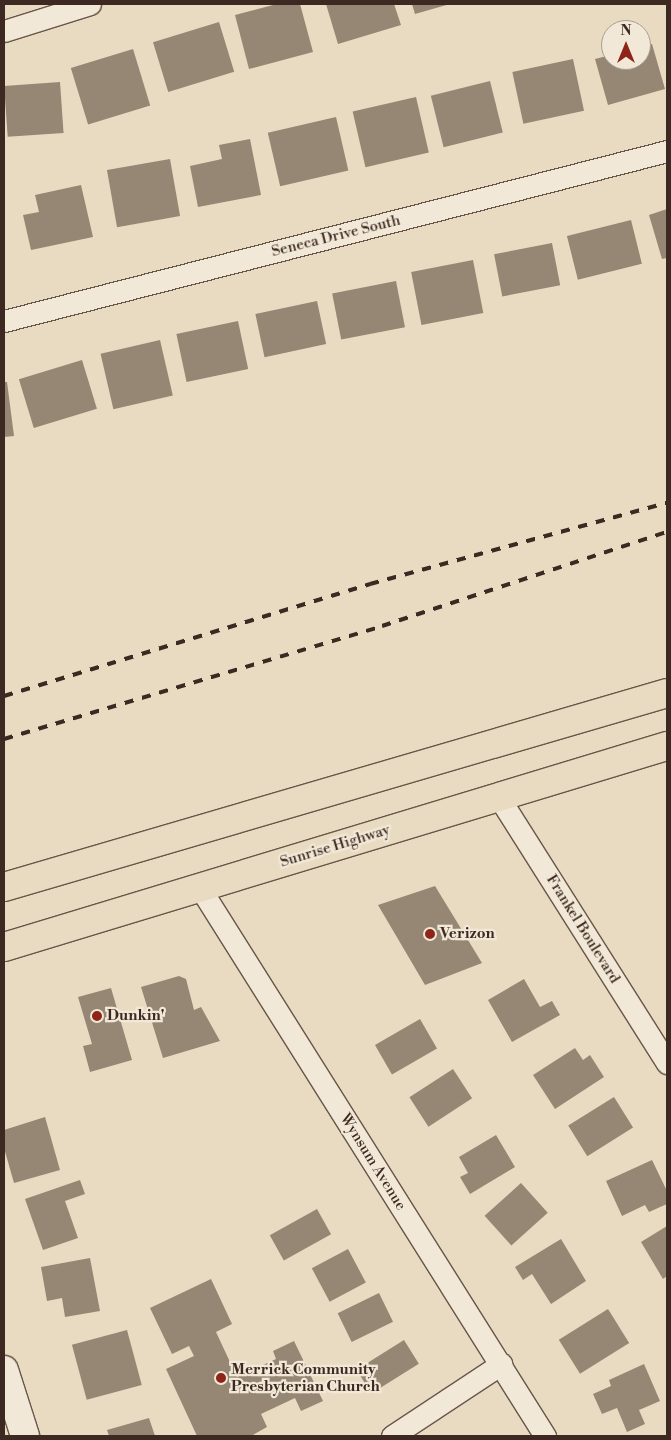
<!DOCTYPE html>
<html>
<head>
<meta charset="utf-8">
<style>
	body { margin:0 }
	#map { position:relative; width:671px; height:1440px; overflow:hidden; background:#e9dbc1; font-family:"Libre Bodoni",serif }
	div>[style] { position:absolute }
	.building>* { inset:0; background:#968674; transform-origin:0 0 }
	.roads { filter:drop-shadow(1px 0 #685649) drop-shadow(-1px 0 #685649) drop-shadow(0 1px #685649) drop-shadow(0 -1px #685649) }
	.minor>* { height:21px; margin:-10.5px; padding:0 10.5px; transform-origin:10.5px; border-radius:10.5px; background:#f1e8d7 }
	.tertiary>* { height:28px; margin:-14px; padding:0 14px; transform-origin:14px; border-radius:14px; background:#f1e8d7 }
	.trunk>* { height:28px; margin:-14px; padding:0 14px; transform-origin:14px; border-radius:14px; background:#e9dbc1 }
	.rail>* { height:4px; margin-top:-2px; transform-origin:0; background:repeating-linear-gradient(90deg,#3d2921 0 9px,transparent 0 18px) }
	.dots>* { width:14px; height:14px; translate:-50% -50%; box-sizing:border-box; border:2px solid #f1e8d7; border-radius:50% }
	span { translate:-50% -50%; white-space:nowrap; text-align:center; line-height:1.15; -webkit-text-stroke:4.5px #f1e8d7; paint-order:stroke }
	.street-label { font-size:15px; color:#3d2921 }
	.poi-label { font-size:15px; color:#3d2921; font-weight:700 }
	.left { translate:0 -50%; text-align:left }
	.frame { position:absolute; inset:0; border:5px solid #3d2921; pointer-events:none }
	.north { position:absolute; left:601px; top:20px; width:50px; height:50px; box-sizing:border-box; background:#f1e8d7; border:1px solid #a99c8e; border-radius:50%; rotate:0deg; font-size:14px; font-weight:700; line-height:20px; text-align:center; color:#3d2921 }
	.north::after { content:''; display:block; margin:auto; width:18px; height:22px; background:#8f2418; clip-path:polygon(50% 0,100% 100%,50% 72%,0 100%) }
</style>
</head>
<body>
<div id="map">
	<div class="building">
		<div style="clip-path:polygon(277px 4px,300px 4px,313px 52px,249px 69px,235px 15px)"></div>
		<div style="clip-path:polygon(326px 4px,394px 4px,401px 25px,338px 44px)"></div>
		<div style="clip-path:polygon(412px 4px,450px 4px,415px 14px)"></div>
		<div style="left:219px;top:22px;width:52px;height:69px;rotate:73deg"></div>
		<div style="clip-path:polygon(652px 44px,665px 89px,608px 105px,595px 59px,611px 55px,611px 60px,641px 60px,641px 47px)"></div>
		<div style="left:133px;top:49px;width:59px;height:65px;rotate:73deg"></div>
		<div style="left:573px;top:59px;width:53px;height:62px;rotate:78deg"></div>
		<div style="left:490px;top:81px;width:53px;height:61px;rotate:76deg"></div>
		<div style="left:60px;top:82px;width:51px;height:56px;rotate:86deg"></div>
		<div style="left:416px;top:97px;width:57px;height:65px;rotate:77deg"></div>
		<div style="left:336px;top:117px;width:55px;height:70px;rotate:77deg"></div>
		<div style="clip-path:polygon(250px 139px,261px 195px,198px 207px,190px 166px,222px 159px,219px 145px)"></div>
		<div style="left:170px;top:159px;width:58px;height:64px;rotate:80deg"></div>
		<div style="clip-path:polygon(81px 185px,93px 237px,31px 250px,23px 215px,39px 212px,35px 195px)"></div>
		<div style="clip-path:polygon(667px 209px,667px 258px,662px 259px,649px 215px)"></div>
		<div style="left:631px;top:220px;width:45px;height:66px;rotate:76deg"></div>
		<div style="left:552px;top:243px;width:43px;height:59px;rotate:79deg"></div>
		<div style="left:473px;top:260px;width:54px;height:63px;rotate:79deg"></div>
		<div style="left:396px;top:281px;width:47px;height:65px;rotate:79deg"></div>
		<div style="left:317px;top:301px;width:44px;height:63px;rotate:78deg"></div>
		<div style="left:238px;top:321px;width:49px;height:63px;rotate:78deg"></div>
		<div style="left:160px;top:340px;width:57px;height:61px;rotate:77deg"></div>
		<div style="left:82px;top:360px;width:51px;height:66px;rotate:73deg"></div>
		<div style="clip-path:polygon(4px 382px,7px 382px,14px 436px,4px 437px)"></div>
		<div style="clip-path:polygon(435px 886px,482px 963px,425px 985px,378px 905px)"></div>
		<div style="clip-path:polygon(179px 976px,186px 979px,194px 1010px,201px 1007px,220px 1041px,163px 1058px,141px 987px)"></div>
		<div style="clip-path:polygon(524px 979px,540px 1007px,552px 1001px,560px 1015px,512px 1042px,488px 1000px)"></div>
		<div style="clip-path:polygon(111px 988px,132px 1060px,90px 1072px,83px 1046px,92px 1044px,78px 997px)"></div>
		<div style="left:420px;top:1019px;width:34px;height:52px;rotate:60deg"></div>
		<div style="clip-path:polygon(575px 1048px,583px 1060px,590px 1055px,604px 1077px,555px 1109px,533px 1075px)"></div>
		<div style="left:453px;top:1069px;width:35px;height:52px;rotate:57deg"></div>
		<div style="left:614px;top:1097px;width:36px;height:54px;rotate:58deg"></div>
		<div style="clip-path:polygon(45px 1117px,60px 1170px,14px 1183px,4px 1148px,4px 1130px)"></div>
		<div style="clip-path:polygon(496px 1135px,515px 1167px,470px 1194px,460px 1177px,468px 1173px,459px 1157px)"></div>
		<div style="clip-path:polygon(652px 1160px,667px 1191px,667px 1204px,649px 1212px,645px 1205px,622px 1216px,606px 1181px)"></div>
		<div style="clip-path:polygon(80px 1180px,85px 1194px,65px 1201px,78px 1238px,43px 1250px,25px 1199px)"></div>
		<div style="left:521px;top:1183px;width:40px;height:49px;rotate:48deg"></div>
		<div style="left:317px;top:1209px;width:29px;height:54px;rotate:61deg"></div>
		<div style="clip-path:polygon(667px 1226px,667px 1276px,663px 1279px,641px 1242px)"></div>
		<div style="clip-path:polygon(561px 1239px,586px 1281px,551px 1304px,532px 1274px,523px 1280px,515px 1267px)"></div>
		<div style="left:348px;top:1249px;width:38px;height:41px;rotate:62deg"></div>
		<div style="clip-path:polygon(90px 1258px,100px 1311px,65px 1317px,62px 1298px,47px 1301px,41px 1267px)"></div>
		<div style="clip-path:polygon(211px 1279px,232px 1324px,216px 1332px,237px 1377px,276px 1359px,273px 1351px,294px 1341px,323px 1401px,301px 1411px,295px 1398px,261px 1414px,267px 1427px,251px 1436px,197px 1436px,166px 1369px,194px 1356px,189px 1346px,172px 1354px,150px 1308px)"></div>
		<div style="left:379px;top:1293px;width:32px;height:46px;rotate:64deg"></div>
		<div style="left:608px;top:1309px;width:40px;height:58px;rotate:58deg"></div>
		<div style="left:127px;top:1330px;width:57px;height:57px;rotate:75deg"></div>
		<div style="left:404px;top:1340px;width:28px;height:56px;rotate:58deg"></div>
		<div style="clip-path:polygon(644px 1364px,660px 1401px,639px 1410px,645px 1424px,627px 1432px,617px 1408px,602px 1414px,593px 1394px,611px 1386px,609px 1380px)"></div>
		<div style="clip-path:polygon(149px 1418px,155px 1436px,109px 1436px,107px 1430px)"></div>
	</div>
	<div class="roads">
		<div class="minor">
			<div style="left:4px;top:31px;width:90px;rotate:-17.4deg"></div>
			<div style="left:4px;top:321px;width:684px;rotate:-14.38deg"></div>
			<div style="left:498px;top:796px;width:316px;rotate:57.7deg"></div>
			<div style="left:200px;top:888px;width:648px;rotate:57.81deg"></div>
			<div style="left:392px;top:1436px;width:131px;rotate:-33.4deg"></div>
		</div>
		<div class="tertiary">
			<div style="left:4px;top:1370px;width:69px;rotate:72.3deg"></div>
		</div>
		<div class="trunk">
			<div style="left:4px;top:887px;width:691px;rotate:-16.31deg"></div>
			<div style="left:4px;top:947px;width:693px;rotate:-16.87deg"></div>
		</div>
	</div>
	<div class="rail">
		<div style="left:4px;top:696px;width:383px;rotate:-17deg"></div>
		<div style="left:370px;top:584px;width:308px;rotate:-15.3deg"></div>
		<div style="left:4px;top:739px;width:395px;rotate:-16.6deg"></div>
		<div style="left:382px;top:626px;width:300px;rotate:-18.3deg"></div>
	</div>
	<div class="dots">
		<div style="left:430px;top:934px;background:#8f2418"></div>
		<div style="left:97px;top:1016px;background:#8f2418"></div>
		<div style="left:221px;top:1378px;background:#8f2418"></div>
	</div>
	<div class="street-label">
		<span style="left:336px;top:236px;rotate:-14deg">Seneca Drive South</span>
		<span style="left:335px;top:846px;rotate:-17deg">Sunrise Highway</span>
		<span style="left:583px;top:929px;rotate:58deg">Frankel Boulevard</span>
		<span style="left:373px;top:1162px;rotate:58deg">Wynsum Avenue</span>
	</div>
	<div class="poi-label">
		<span class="left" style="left:440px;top:934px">Verizon</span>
		<span class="left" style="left:107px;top:1016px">Dunkin'</span>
		<span class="left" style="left:231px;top:1378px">Merrick Community<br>Presbyterian Church</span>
	</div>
	<div class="frame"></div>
	<div class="north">N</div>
</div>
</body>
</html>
